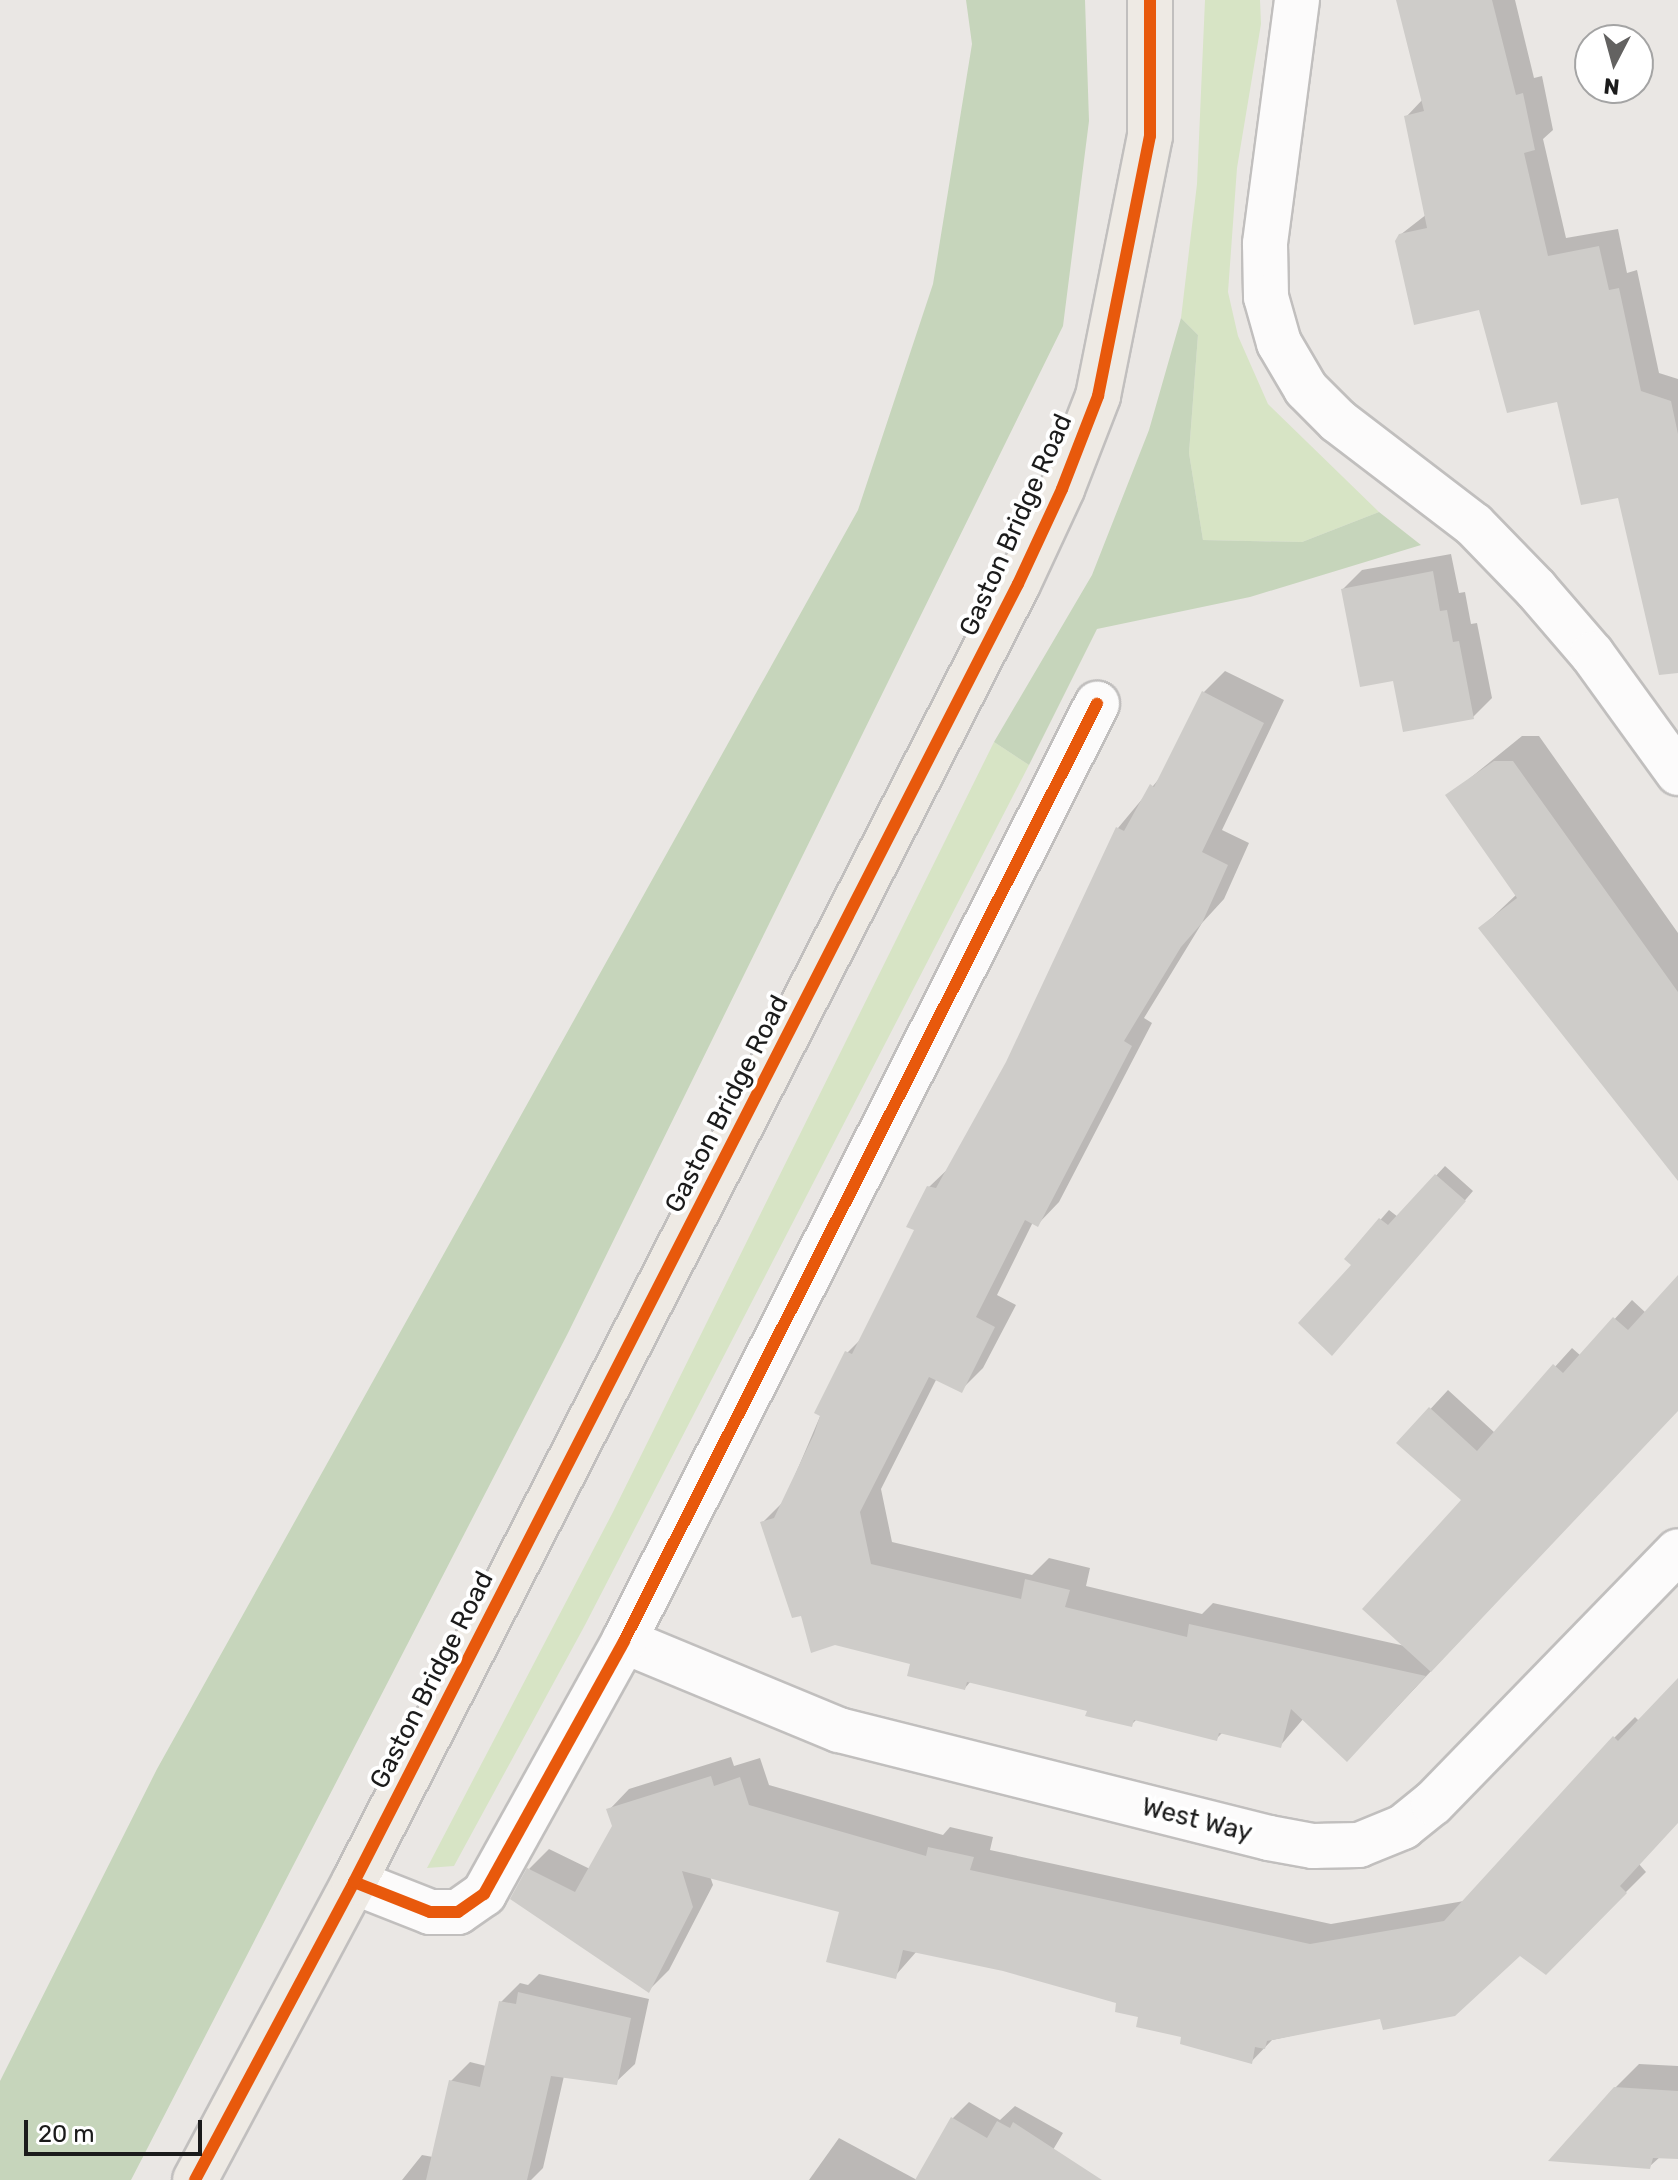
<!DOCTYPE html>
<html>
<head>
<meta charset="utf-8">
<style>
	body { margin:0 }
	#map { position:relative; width:1678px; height:2180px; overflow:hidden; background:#eae7e4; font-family:Rubik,sans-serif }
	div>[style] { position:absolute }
	.grass>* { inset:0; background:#d7e4c5 }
	.forest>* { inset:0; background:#c6d5bb }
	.shadow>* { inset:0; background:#0003 }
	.building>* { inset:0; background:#ceccc9 }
	.roads { filter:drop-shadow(2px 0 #c1bfbe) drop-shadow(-2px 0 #c1bfbe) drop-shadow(0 2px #c1bfbe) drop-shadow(0 -2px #c1bfbe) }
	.street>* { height:44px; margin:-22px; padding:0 22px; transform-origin:22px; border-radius:22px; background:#fcfbfb }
	.primary>* { height:44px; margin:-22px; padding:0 22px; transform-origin:22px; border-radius:22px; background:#eeeae4 }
	.cycleway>* { height:12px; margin:-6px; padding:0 6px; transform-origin:6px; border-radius:6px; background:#e8590c }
	span { translate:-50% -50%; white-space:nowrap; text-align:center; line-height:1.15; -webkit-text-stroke:8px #fff; paint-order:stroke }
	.street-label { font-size:26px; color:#1b1b1b }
	.north { position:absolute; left:1574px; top:24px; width:80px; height:80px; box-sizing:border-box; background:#fff; border:2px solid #a4a4a4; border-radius:50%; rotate:186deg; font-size:22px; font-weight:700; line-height:32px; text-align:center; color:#1b1b1b }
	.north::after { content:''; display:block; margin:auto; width:28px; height:36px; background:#636261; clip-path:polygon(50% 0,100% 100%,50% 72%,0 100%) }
	.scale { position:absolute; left:24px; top:2120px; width:178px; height:36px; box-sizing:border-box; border:4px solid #1b1b1b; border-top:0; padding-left:10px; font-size:24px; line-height:28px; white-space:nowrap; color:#1b1b1b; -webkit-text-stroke:6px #fff; paint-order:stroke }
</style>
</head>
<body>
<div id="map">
	<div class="grass">
		<div style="clip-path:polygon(1205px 0,1260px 0,1261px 24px,1237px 168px,1228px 292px,1238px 336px,1268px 404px,1379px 512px,1302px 542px,1203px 540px,1189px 453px,1198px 335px,1181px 318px,1197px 184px)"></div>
		<div style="clip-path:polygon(994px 742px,1029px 765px,585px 1625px,454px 1866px,427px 1868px,613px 1512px)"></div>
	</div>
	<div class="forest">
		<div style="clip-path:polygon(966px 0,1085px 0,1089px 121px,1063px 326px,568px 1333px,131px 2180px,0 2180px,0 2081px,157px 1769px,858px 510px,933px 284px,972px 44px)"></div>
		<div style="clip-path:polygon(1181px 318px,1198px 335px,1189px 453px,1203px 540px,1302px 542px,1379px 512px,1421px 545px,1250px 597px,1097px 629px,1029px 765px,994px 742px,1092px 575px,1149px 430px)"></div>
	</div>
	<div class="shadow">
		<div style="clip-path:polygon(1398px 0,1515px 0,1534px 78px,1542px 76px,1553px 130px,1543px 139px,1566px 238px,1618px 229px,1627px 273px,1637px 270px,1659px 373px,1678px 379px,1678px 614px,1619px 495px,1558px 400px,1480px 308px,1400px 235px,1427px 214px,1406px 117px,1423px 99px)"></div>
		<div style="clip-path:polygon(1451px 554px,1459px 593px,1465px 592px,1471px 624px,1477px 623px,1492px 698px,1473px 717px,1395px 678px,1343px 589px,1362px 570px)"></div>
		<div style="clip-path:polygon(1225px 671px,1284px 700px,1222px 830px,1249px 843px,1224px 899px,1202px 923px,1144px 1018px,1152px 1023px,1059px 1202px,1038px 1224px,1033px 1222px,997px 1295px,1016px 1305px,983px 1368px,961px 1390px,937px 1378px,881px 1489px,892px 1542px,1032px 1575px,1049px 1558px,1090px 1568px,1086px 1586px,1202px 1614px,1213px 1603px,1405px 1646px,1464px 1499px,1399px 1443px,1448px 1390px,1495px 1433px,1572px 1348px,1581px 1356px,1632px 1300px,1646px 1313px,1678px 1278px,1678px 1409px,1369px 1737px,1304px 1718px,1280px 1746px,1223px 1732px,1216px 1739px,1137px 1719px,1131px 1725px,1089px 1709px,971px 1681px,965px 1688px,803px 1614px,762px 1523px,784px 1501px,847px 1353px,863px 1337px,917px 1229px,929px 1187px,952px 1165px,1007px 1063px,1118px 828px,1163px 774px,1203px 693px)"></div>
		<div style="clip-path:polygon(1522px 736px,1539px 736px,1678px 933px,1678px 1158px,1481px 928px,1517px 894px,1448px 796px)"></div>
		<div style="clip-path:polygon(1445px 1166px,1473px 1191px,1341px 1344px,1354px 1265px,1347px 1258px,1389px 1210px,1398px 1217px)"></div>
		<div style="clip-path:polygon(1678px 1679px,1678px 1822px,1639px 1864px,1646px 1872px,1546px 1972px,1520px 1953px,1382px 2016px,1272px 2040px,1251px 2062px,1119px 2001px,1004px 1969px,917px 1951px,895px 1976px,842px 1911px,710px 1876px,713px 1885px,669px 1970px,649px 1990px,529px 1869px,549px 1849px,590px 1869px,614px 1826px,609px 1810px,629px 1789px,731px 1757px,734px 1766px,760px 1758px,769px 1785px,943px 1835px,950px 1827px,993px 1837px,990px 1850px,1331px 1924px,1464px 1901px,1614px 1738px,1635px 1717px,1639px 1721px)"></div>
		<div style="clip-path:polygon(539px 1974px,649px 1999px,635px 2064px,616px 2082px,564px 2076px,543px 2168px,531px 2180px,402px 2180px,422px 2155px,433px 2157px,451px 2081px,470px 2062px,486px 2066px,501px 2002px,520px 1983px,528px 1985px)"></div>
		<div style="clip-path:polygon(1639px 2064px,1678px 2066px,1678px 2157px,1661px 2156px,1649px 2167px,1615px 2088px)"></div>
		<div style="clip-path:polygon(969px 2102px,1000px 2120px,1015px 2106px,1063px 2133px,1035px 2180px,809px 2180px,839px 2138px,917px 2180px,953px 2118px)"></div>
	</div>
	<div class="building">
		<div style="clip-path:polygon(1396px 0,1492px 0,1516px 95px,1523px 93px,1535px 150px,1524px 153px,1548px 256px,1599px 246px,1609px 290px,1619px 288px,1641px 391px,1671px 401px,1678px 434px,1678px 673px,1659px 675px,1618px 498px,1581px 505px,1557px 402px,1507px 413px,1479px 310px,1414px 325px,1395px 241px,1399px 234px,1427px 228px,1404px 116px,1424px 111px)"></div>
		<div style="clip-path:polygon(1433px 571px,1440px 611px,1447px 610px,1453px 642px,1459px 641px,1474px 719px,1403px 732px,1393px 681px,1360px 687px,1341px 589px)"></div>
		<div style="clip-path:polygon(1202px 691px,1264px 723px,1202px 852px,1228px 865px,1202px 923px,1181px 947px,1124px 1041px,1132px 1046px,1038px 1227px,1025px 1220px,976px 1317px,995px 1327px,962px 1393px,929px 1377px,860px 1512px,871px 1564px,1021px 1599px,1025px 1579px,1070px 1590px,1065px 1607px,1187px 1637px,1189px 1624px,1426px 1676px,1347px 1762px,1291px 1709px,1281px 1748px,1219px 1733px,1217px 1741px,1134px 1720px,1132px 1727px,1085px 1716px,1087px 1711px,967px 1682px,965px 1690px,907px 1676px,910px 1664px,835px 1645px,811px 1653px,801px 1616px,792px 1618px,760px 1522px,774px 1518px,814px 1434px,820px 1416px,814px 1413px,845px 1351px,852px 1354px,914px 1230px,906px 1227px,927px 1186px,936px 1188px,1006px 1062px,1116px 827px,1124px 831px,1150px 784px,1154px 787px)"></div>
		<div style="clip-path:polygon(1494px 761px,1513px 761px,1678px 992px,1678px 1181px,1478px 928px,1517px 898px,1445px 795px)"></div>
		<div style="clip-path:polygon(1435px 1174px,1466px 1201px,1332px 1356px,1298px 1323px,1351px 1265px,1344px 1259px,1379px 1218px,1388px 1225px)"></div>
		<div style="clip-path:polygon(1678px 1275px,1678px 1411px,1431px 1672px,1362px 1609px,1461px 1500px,1396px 1443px,1429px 1407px,1477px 1451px,1553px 1364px,1563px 1373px,1613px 1317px,1628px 1330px)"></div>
		<div style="clip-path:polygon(1678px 1678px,1678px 1823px,1620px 1886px,1627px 1893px,1546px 1975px,1520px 1956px,1455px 2016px,1383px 2030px,1380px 2019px,1267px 2041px,1265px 2049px,1255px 2047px,1252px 2064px,1180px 2044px,1181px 2037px,1136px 2027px,1138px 2017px,1115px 2012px,1116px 2003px,1003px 1971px,903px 1950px,896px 1979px,826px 1962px,839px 1912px,682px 1871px,693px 1907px,649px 1993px,510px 1899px,527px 1868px,575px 1892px,612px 1826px,606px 1809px,711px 1776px,714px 1786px,740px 1777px,749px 1805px,926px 1856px,928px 1847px,974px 1857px,970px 1870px,1310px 1944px,1444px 1921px,1613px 1736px,1618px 1741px)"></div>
		<div style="clip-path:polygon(518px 1992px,631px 2018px,617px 2085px,551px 2076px,527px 2180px,426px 2180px,449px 2080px,480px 2087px,499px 2001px,516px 2004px)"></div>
		<div style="clip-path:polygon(1614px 2087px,1678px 2091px,1678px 2159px,1653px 2158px,1650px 2169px,1548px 2161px)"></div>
		<div style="clip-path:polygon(951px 2117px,987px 2138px,997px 2121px,1010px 2128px,1013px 2122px,1102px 2180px,915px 2180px)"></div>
	</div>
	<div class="roads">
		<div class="street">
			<div style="left:1297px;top:0;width:246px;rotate:97.5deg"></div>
			<div style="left:1265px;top:244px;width:53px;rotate:88.9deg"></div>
			<div style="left:1266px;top:297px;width:48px;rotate:74.2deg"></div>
			<div style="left:1279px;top:343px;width:53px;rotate:59.6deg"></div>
			<div style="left:1306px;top:389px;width:45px;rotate:45deg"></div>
			<div style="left:1338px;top:421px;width:171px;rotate:37.4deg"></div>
			<div style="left:1474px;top:525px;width:89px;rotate:45.9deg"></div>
			<div style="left:1536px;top:589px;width:86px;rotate:49.3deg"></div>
			<div style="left:1592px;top:654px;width:147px;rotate:54.1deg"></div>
			<div style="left:624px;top:1641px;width:233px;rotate:22.5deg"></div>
			<div style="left:839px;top:1730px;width:443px;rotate:14.1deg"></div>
			<div style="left:1269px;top:1838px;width:45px;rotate:10.3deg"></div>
			<div style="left:1313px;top:1846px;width:46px;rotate:-1.2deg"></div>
			<div style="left:1359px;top:1845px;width:48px;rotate:-22.2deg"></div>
			<div style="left:1403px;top:1827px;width:38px;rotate:-39deg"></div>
			<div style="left:1433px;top:1803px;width:351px;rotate:-45.8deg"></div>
			<div style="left:354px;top:1882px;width:82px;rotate:21.5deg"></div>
			<div style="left:430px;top:1912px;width:28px"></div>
			<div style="left:458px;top:1912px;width:32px;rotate:-35deg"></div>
			<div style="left:484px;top:1894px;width:289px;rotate:-61deg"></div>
			<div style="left:624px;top:1641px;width:1050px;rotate:-63.22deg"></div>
		</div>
		<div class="primary">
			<div style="left:195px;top:2180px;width:338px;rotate:-61.9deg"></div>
			<div style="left:354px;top:1882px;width:1458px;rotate:-62.91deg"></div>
			<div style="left:1018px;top:584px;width:105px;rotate:-65.1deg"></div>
			<div style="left:1062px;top:489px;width:100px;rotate:-68.8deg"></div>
			<div style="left:1098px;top:396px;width:265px;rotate:-78.7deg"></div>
			<div style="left:1150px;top:136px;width:136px;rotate:-90deg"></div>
		</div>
	</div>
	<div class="cycleway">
		<div style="left:354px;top:1882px;width:82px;rotate:21.5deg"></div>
		<div style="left:430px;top:1912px;width:28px"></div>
		<div style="left:458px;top:1912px;width:32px;rotate:-35deg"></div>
		<div style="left:484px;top:1894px;width:289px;rotate:-61deg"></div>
		<div style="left:624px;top:1641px;width:1050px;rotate:-63.22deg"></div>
		<div style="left:195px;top:2180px;width:338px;rotate:-61.9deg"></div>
		<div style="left:354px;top:1882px;width:1458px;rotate:-62.91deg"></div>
		<div style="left:1018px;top:584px;width:105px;rotate:-65.1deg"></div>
		<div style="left:1062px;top:489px;width:100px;rotate:-68.8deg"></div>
		<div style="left:1098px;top:396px;width:265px;rotate:-78.7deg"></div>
		<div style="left:1150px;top:136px;width:136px;rotate:-90deg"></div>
	</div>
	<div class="street-label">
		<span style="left:1016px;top:525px;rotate:-66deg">Gaston Bridge Road</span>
		<span style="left:727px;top:1104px;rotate:-63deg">Gaston Bridge Road</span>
		<span style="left:432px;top:1680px;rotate:-63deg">Gaston Bridge Road</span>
		<span style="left:1197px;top:1820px;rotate:14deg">West Way</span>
	</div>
	<div class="north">N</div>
	<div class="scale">20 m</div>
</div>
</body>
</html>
